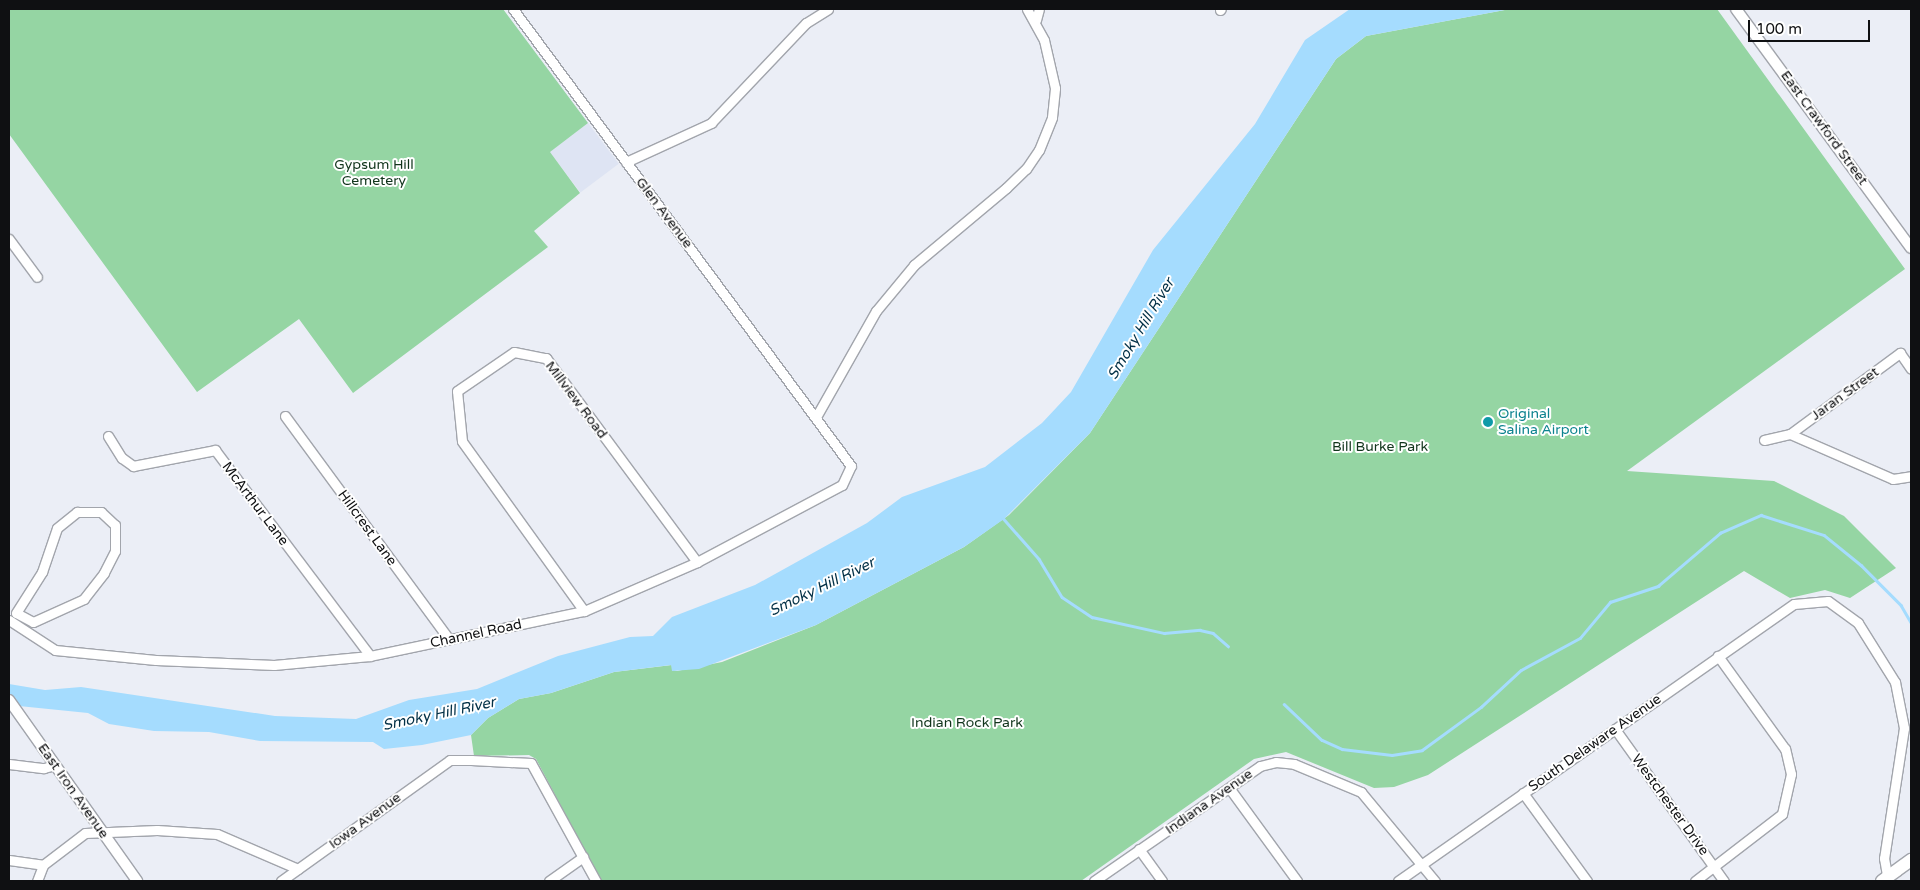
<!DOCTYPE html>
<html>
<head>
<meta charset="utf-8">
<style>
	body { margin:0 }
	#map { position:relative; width:1920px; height:890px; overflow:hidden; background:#ebeef6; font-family:"Varela Round",sans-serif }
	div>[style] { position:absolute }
	.built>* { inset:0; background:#dee4f3; transform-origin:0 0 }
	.green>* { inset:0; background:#95d5a3 }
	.water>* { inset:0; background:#a5dcfe }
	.stream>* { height:2.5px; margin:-1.25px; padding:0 1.25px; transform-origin:1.25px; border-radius:1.25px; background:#a5dcfe }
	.roads { filter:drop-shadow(1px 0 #a2a5ac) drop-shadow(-1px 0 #a2a5ac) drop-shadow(0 1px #a2a5ac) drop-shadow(0 -1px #a2a5ac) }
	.minor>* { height:9px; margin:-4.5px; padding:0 4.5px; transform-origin:4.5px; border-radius:4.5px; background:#fff }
	.tertiary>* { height:10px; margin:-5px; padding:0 5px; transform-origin:5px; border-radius:5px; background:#fff }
	.secondary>* { height:12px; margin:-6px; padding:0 6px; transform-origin:6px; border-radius:6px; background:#fff }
	.dots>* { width:14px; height:14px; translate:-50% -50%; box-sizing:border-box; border:2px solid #fff; border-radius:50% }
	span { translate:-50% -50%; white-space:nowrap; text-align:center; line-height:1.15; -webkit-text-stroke:4px #fff; paint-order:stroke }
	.street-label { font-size:14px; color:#0f1012 }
	.park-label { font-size:14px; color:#11351c }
	.culture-label { font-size:14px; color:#0d838f }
	.left { translate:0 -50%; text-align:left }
	.water-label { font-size:15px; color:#033147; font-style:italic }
	.frame { position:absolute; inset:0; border:10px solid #0f1012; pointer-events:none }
	.scale { position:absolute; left:1748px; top:20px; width:122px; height:22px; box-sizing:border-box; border:2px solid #0f1012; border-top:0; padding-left:6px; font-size:15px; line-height:18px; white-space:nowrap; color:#0f1012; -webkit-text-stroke:4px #fff; paint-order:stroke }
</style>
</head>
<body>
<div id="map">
	<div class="built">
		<div style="left:588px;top:123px;width:51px;height:48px;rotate:53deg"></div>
	</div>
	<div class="green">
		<div style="clip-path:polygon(9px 9px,503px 9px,588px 123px,550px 152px,580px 193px,534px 231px,548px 247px,353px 393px,299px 319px,197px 392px,9px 134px)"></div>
		<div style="clip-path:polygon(1510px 9px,1717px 9px,1905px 269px,1627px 471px,1774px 481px,1844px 516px,1896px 568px,1850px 598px,1825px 590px,1790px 598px,1744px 571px,1428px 775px,1394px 787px,1374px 788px,1286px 752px,1254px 759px,1081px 881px,601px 881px,536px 759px,529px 755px,474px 756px,471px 735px,488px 718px,519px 699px,551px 693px,614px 672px,672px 665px,672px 670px,677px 671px,722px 662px,816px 625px,964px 547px,1009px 515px,1090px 433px,1336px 59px,1366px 36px)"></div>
	</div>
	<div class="water">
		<div style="clip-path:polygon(1350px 9px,1510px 9px,1366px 36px,1336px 59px,1090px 433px,1004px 519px,964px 547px,816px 625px,699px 669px,672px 671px,671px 665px,614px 672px,551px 693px,519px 699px,488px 718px,471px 735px,422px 745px,384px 749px,373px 742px,260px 741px,209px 732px,154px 731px,109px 724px,88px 713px,9px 705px,9px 684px,45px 690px,81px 687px,275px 716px,356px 719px,409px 700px,477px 689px,558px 656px,630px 637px,653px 636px,672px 617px,755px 585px,867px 523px,902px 497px,985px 467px,1042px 423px,1071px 392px,1153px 250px,1255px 124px,1305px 40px)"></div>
	</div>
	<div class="stream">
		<div style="left:1003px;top:518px;width:55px;rotate:48.7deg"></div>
		<div style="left:1039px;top:559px;width:44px;rotate:58.8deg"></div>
		<div style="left:1062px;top:597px;width:36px;rotate:34deg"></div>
		<div style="left:1092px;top:617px;width:74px;rotate:12.5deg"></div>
		<div style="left:1164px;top:633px;width:36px;rotate:-5deg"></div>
		<div style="left:1200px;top:630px;width:13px;rotate:13deg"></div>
		<div style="left:1213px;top:633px;width:20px;rotate:41deg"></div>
		<div style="left:1284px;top:704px;width:52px;rotate:43.5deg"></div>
		<div style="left:1322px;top:740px;width:22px;rotate:24deg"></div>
		<div style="left:1342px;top:749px;width:50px;rotate:6.8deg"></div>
		<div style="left:1392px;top:755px;width:30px;rotate:-9deg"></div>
		<div style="left:1422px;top:750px;width:73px;rotate:-36.1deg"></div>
		<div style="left:1481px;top:707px;width:54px;rotate:-42.8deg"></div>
		<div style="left:1521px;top:670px;width:67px;rotate:-28.5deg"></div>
		<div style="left:1580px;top:638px;width:47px;rotate:-50.2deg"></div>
		<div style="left:1610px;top:602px;width:51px;rotate:-18.4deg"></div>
		<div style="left:1658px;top:586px;width:82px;rotate:-40.5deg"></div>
		<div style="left:1720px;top:533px;width:45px;rotate:-23.7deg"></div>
		<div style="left:1761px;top:515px;width:66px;rotate:17.6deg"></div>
		<div style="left:1824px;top:535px;width:48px;rotate:39deg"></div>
		<div style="left:1861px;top:565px;width:57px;rotate:45deg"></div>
		<div style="left:1901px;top:605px;width:20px;rotate:60deg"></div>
	</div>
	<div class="roads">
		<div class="minor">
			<div style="left:1220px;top:10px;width:1px;rotate:-45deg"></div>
			<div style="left:1036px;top:20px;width:11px;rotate:-75deg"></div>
			<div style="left:626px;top:162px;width:94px;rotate:-24.6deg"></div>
			<div style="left:711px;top:123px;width:138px;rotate:-46.5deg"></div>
			<div style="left:806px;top:23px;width:26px;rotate:-32deg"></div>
			<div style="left:9px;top:239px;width:47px;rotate:53.6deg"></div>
			<div style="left:285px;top:416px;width:277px;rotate:53.7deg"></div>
			<div style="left:816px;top:417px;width:122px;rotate:-60.5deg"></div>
			<div style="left:876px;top:311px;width:60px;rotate:-50.4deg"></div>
			<div style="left:914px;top:265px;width:120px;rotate:-39.9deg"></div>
			<div style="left:1006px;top:188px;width:28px;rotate:-44deg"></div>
			<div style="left:1026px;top:169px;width:23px;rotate:-56deg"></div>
			<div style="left:1039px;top:150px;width:35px;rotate:-68deg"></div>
			<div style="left:1052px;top:117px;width:29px;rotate:-84deg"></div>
			<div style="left:1055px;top:88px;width:49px;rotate:-102.9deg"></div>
			<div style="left:1044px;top:40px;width:35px;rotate:-119deg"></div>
			<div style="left:1790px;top:434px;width:112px;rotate:23.6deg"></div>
			<div style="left:1893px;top:479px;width:18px;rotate:-9deg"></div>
			<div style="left:108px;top:436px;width:26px;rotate:58deg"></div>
			<div style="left:122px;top:458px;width:14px;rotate:36deg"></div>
			<div style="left:133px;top:466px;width:84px;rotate:-11deg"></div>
			<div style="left:215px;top:450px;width:258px;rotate:53deg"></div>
			<div style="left:1764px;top:440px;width:27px;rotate:-13deg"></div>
			<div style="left:1790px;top:434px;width:137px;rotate:-36.4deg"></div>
			<div style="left:1900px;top:353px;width:19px;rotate:55deg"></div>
			<div style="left:77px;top:512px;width:24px"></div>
			<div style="left:101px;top:512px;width:19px;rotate:43deg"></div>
			<div style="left:115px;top:525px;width:26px;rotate:90deg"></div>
			<div style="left:115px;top:551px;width:25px;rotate:117deg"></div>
			<div style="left:104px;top:573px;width:33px;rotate:128deg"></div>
			<div style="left:84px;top:599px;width:56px;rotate:155.7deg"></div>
			<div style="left:33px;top:622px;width:19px;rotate:-152deg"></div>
			<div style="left:16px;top:613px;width:49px;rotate:-57.6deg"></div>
			<div style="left:42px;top:572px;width:46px;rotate:-71.2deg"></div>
			<div style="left:57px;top:528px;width:26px;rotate:-39deg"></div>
			<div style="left:584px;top:611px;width:209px;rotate:-125.7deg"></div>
			<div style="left:462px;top:441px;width:50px;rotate:-95.7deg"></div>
			<div style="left:457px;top:391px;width:69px;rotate:-34.4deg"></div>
			<div style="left:514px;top:352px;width:33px;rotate:11deg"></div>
			<div style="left:546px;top:358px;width:254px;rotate:53.5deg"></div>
			<div style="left:9px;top:620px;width:55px;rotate:33.1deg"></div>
			<div style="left:55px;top:650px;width:101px;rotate:5.7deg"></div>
			<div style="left:156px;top:660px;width:118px;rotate:2.4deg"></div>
			<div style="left:274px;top:665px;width:96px;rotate:-5.4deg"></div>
			<div style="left:370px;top:656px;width:219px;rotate:-11.9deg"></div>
			<div style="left:584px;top:611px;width:123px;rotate:-23.4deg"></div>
			<div style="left:697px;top:562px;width:164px;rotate:-28deg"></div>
			<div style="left:842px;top:485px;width:21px;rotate:-65deg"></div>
			<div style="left:851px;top:466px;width:568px;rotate:-126.49deg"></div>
			<div style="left:1615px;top:729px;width:187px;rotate:54.4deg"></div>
			<div style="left:9px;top:764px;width:35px;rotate:7deg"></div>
			<div style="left:44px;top:768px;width:11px;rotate:-15deg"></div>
			<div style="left:1230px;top:789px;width:114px;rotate:53.9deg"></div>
			<div style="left:1523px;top:793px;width:109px;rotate:54deg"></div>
			<div style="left:1139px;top:849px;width:39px;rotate:54deg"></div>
			<div style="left:9px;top:860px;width:34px;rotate:8deg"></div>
			<div style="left:43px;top:865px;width:53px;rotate:-37.3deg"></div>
			<div style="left:85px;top:833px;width:72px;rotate:-2.4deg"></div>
			<div style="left:157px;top:830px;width:60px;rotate:3.8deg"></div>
			<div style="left:217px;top:834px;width:88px;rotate:23.4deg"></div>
			<div style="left:37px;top:881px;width:17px;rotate:-69deg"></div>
			<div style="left:281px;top:881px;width:208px;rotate:-35.6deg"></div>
			<div style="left:450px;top:760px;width:21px"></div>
			<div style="left:471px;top:760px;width:60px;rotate:2.9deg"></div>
			<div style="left:531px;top:763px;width:135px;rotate:61.2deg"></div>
			<div style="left:549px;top:881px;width:42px;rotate:-35.2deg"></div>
			<div style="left:1094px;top:881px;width:202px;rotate:-34.7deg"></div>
			<div style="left:1260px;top:766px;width:16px;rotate:-14deg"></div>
			<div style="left:1276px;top:762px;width:18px;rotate:6deg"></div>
			<div style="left:1294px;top:764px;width:73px;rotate:22.7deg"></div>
			<div style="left:1361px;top:792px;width:116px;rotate:50.3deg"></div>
			<div style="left:1398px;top:881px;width:483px;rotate:-35deg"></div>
			<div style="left:1794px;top:604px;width:34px;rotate:-5deg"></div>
			<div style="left:1828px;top:601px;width:37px;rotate:36deg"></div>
			<div style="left:1858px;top:623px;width:70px;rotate:57.9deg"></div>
			<div style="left:1895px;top:682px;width:47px;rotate:78.9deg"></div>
			<div style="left:1904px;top:728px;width:132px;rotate:98.7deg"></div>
			<div style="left:1884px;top:858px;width:23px;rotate:80deg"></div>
			<div style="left:1695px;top:881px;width:110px;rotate:-37.6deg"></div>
			<div style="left:1782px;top:814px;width:41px;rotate:-77.3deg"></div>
			<div style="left:1791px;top:774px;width:26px;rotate:-103deg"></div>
			<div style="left:1785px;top:749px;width:115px;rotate:-125.8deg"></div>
		</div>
		<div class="tertiary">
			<div style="left:1736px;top:9px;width:296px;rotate:53.8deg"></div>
			<div style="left:9px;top:700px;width:222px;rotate:54.7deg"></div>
		</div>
		<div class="secondary">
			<div style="left:1882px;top:881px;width:36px;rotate:-36deg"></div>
		</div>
	</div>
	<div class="dots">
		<div style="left:1488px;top:422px;background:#0f9aa8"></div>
	</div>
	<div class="street-label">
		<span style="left:1824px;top:128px;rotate:54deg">East Crawford Street</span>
		<span style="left:664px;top:213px;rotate:53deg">Glen Avenue</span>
		<span style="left:1845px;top:394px;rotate:-36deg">Jaran Street</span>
		<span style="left:576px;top:400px;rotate:53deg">Millview Road</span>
		<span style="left:255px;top:504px;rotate:53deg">McArthur Lane</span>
		<span style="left:367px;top:528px;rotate:54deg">Hillcrest Lane</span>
		<span style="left:476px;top:634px;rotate:-12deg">Channel Road</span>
		<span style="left:1595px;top:743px;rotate:-35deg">South Delaware Avenue</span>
		<span style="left:73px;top:791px;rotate:55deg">East Iron Avenue</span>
		<span style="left:1209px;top:802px;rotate:-35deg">Indiana Avenue</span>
		<span style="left:1670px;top:805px;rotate:54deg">Westchester Drive</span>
		<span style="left:365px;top:821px;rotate:-36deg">Iowa Avenue</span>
	</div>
	<div class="park-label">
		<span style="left:374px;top:173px">Gypsum Hill<br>Cemetery</span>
		<span style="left:1380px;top:447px">Bill Burke Park</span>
		<span style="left:967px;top:723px">Indian Rock Park</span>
	</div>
	<div class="culture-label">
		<span class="left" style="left:1498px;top:422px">Original<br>Salina Airport</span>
	</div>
	<div class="water-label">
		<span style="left:1141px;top:329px;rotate:-59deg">Smoky Hill River</span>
		<span style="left:822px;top:587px;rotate:-26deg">Smoky Hill River</span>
		<span style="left:439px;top:714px;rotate:-12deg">Smoky Hill River</span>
	</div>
	<div class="frame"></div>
	<div class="scale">100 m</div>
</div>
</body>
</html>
